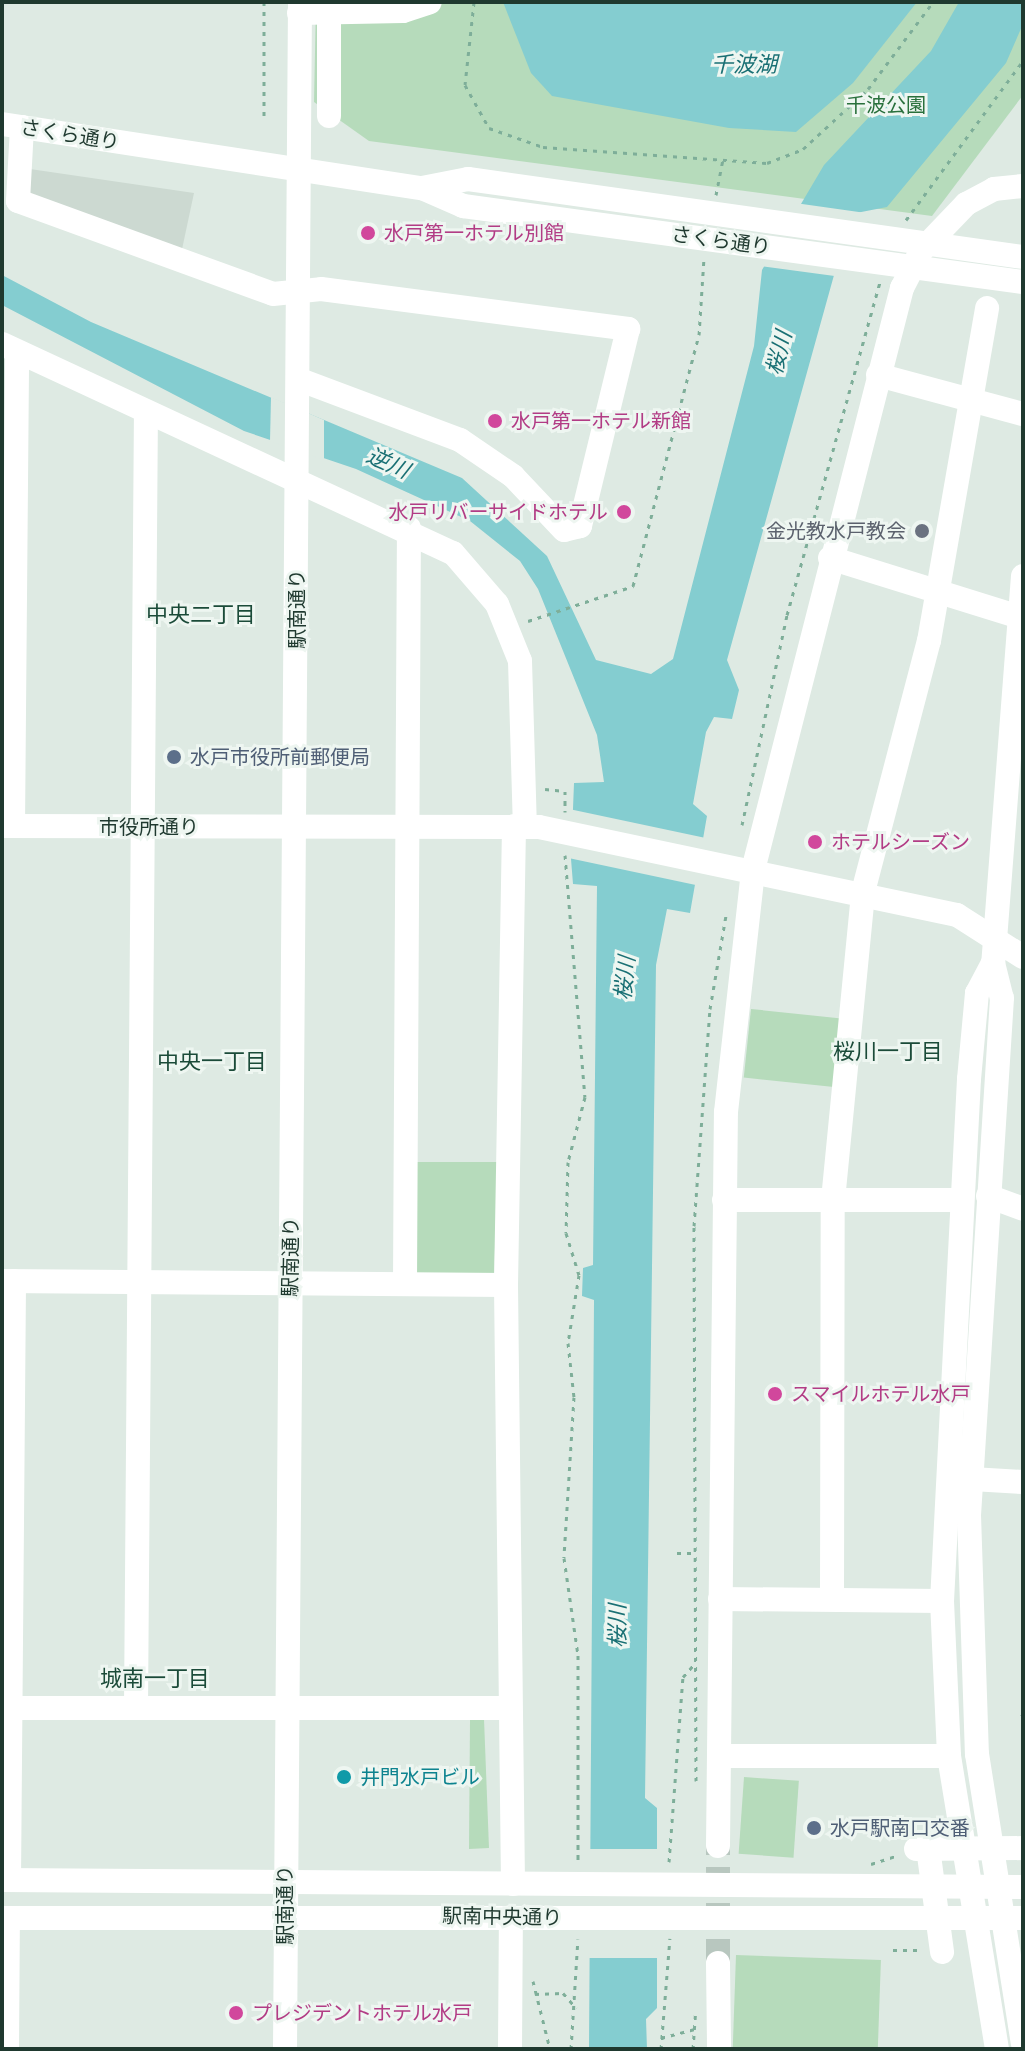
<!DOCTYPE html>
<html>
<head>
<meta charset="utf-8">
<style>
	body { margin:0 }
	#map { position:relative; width:1025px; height:2051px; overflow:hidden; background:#deeae3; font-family:"PT Sans","Noto Sans JP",sans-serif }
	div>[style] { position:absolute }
	.built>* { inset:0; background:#ccd9d1 }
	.green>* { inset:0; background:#b6dbbb; transform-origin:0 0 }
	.water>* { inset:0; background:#84cdd0 }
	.pier>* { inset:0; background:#deeae3; transform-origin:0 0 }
	.minor-tunnel>* { height:24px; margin-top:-12px; transform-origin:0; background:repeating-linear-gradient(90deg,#b8c7bf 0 24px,transparent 0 36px) }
	.path>* { height:3px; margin-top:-1.5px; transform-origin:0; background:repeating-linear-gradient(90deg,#7eae99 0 4px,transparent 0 10px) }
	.minor>* { height:24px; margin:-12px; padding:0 12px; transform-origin:12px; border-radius:12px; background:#fff }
	.dots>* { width:22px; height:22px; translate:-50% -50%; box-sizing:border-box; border:4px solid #eef6f1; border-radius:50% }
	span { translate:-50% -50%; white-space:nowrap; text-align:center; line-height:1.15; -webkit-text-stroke:6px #eef6f1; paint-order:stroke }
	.park-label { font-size:20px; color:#29703c }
	.street-label { font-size:20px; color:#1f392f }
	.hotel-label { font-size:20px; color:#b23c85 }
	.left { translate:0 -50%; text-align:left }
	.right { translate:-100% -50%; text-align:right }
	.worship-label { font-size:20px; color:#5b616d }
	.service-label { font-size:20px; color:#4e5e75 }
	.culture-label { font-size:20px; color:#0d838f }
	.water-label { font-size:22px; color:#1a7074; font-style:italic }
	.neighbourhood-label { font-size:22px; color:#1b4b39 }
	.frame { position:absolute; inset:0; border:4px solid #1f392f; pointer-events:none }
</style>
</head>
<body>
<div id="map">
	<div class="built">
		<div style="clip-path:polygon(30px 169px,194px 193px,181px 254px,29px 198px)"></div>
	</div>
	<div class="green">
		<div style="clip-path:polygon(316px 2px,1023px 2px,1023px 95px,932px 216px,369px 141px,314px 102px)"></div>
		<div style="left:751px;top:1009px;width:93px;height:69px;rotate:6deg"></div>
		<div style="clip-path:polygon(414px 1162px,498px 1162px,494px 1276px,418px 1275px,413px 1268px)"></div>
		<div style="clip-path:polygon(484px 1719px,489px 1848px,469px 1849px,470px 1720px)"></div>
		<div style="left:744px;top:1777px;width:55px;height:77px;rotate:4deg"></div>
		<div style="left:736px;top:1955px;width:145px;height:92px;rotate:2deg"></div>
	</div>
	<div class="water">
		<div style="clip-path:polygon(503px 2px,917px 2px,853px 83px,796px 132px,729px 128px,552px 96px,531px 73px)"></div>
		<div style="clip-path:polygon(959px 2px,1023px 2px,1023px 24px,1006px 63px,887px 207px,851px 214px,727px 660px,739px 690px,732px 719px,714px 717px,706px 732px,693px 804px,707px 816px,690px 913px,667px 909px,656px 965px,645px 1798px,657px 1808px,657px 2008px,646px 2019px,647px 2049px,589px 2049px,594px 1300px,582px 1296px,583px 1268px,593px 1265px,597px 886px,573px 884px,571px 859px,574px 783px,604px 782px,597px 735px,538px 589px,520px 561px,470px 521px,356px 469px,244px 431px,2px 305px,2px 275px,91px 322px,462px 478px,547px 556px,596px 660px,651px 674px,673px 659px,754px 346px,762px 270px,824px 165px,931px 51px)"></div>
	</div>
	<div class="pier">
		<div style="clip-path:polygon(795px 203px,873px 214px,854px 217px,842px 277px,760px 266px)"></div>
		<div style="clip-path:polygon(271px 397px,324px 420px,324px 460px,270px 441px)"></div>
		<div style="left:569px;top:809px;width:141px;height:48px;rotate:12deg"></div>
		<div style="left:587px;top:1849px;width:74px;height:109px"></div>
	</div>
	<div class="minor-tunnel">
		<div style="left:718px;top:1963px;width:117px;rotate:-90deg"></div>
	</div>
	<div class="path">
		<div style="left:264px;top:2px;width:115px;rotate:90deg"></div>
		<div style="left:474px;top:2px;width:83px;rotate:96.2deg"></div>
		<div style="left:465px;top:85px;width:49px;rotate:60.8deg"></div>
		<div style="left:489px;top:128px;width:57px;rotate:19.4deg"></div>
		<div style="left:543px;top:147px;width:225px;rotate:4.1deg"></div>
		<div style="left:767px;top:163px;width:39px;rotate:-21deg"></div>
		<div style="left:803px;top:149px;width:88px;rotate:-42.7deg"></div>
		<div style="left:868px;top:89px;width:109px;rotate:-53.2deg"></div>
		<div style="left:716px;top:195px;width:36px;rotate:-79deg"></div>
		<div style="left:906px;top:220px;width:197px;rotate:-53.7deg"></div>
		<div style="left:528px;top:621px;width:111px;rotate:-18.4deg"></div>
		<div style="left:633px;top:586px;width:260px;rotate:-75.3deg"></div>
		<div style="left:699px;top:335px;width:77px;rotate:-86.3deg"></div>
		<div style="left:545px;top:789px;width:20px;rotate:6deg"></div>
		<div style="left:565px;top:791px;width:21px;rotate:90deg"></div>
		<div style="left:742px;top:825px;width:215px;rotate:-77.9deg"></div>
		<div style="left:787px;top:615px;width:346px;rotate:-74.4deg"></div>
		<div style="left:565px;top:855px;width:243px;rotate:85.3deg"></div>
		<div style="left:585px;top:1097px;width:67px;rotate:104.7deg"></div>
		<div style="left:568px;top:1162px;width:71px;rotate:91.6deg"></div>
		<div style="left:566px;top:1233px;width:44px;rotate:72.8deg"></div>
		<div style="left:579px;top:1275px;width:69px;rotate:99.2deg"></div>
		<div style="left:568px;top:1343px;width:54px;rotate:83.7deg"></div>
		<div style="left:574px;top:1397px;width:161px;rotate:93.6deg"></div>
		<div style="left:564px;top:1558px;width:98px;rotate:81.8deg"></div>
		<div style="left:578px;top:1655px;width:209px;rotate:90deg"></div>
		<div style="left:677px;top:1553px;width:16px"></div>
		<div style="left:1021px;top:1716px;width:2px;rotate:-27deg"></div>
		<div style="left:696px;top:1781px;width:555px;rotate:-90.21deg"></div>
		<div style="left:694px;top:1226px;width:218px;rotate:-85.8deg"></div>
		<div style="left:710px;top:1009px;width:95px;rotate:-80.3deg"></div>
		<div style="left:669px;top:1862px;width:186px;rotate:-85.7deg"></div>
		<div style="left:683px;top:1677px;width:18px;rotate:-49deg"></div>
		<div style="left:871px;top:1864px;width:28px;rotate:-18deg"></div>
		<div style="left:893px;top:1950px;width:28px"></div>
		<div style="left:533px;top:1981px;width:70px;rotate:76deg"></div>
		<div style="left:535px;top:1994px;width:28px;rotate:-2deg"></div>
		<div style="left:563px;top:1993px;width:20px;rotate:49deg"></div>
		<div style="left:661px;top:2038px;width:35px;rotate:-15deg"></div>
		<div style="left:571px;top:2049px;width:110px;rotate:-86.4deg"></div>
		<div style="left:661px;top:2049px;width:111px;rotate:-85.4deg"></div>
		<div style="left:693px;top:2049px;width:39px;rotate:-86deg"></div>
	</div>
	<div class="minor">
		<div style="left:299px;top:13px;width:104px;rotate:-1.1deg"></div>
		<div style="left:403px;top:11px;width:28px;rotate:-18deg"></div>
		<div style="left:329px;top:116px;width:114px;rotate:-90deg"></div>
		<div style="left:2px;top:124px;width:425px;rotate:8.7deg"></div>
		<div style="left:422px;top:188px;width:45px;rotate:23.7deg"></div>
		<div style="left:463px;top:206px;width:565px;rotate:7.73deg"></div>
		<div style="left:22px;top:127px;width:74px;rotate:93.1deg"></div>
		<div style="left:18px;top:201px;width:271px;rotate:20deg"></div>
		<div style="left:273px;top:294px;width:48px;rotate:-5.9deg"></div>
		<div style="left:321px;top:289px;width:310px;rotate:7.4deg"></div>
		<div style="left:628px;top:329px;width:203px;rotate:103.7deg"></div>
		<div style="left:580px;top:526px;width:16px;rotate:166deg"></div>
		<div style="left:564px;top:530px;width:74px;rotate:-133.4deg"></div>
		<div style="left:513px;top:476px;width:64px;rotate:-145.8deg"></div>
		<div style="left:460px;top:440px;width:173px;rotate:-159.4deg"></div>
		<div style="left:422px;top:188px;width:47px;rotate:-11.1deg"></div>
		<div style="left:468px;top:179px;width:560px;rotate:8deg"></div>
		<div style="left:2px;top:344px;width:497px;rotate:24.9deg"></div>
		<div style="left:453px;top:553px;width:67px;rotate:49.2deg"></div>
		<div style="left:497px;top:604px;width:61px;rotate:68deg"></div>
		<div style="left:520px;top:661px;width:165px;rotate:88.3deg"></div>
		<div style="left:878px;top:375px;width:150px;rotate:15.1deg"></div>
		<div style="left:830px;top:558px;width:202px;rotate:17.3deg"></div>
		<div style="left:1023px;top:576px;width:388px;rotate:94.4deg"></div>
		<div style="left:993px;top:963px;width:36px;rotate:76deg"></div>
		<div style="left:1002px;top:998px;width:518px;rotate:93.65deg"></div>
		<div style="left:969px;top:1515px;width:239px;rotate:88.1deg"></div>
		<div style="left:977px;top:1754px;width:293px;rotate:81deg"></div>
		<div style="left:2px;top:826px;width:537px;rotate:0.11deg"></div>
		<div style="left:539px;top:827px;width:427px;rotate:11.9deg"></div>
		<div style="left:957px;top:915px;width:78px;rotate:32.5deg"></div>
		<div style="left:13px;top:826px;width:474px;rotate:-89.5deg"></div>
		<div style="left:993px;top:963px;width:34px;rotate:118deg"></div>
		<div style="left:977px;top:993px;width:86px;rotate:95.3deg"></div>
		<div style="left:969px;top:1079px;width:523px;rotate:92.96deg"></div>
		<div style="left:942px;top:1601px;width:155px;rotate:87.4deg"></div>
		<div style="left:949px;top:1756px;width:297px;rotate:80.7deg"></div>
		<div style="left:988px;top:1196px;width:37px;rotate:20deg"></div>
		<div style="left:724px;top:1200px;width:238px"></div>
		<div style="left:2px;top:1281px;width:504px;rotate:0.45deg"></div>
		<div style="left:405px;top:1284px;width:756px;rotate:-89.7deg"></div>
		<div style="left:955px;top:1478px;width:68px;rotate:3.4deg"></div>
		<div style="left:720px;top:1599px;width:222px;rotate:0.5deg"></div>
		<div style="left:832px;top:1599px;width:399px;rotate:-89.9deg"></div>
		<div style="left:833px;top:1200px;width:309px;rotate:-84.4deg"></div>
		<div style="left:863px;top:892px;width:260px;rotate:-75.3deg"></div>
		<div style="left:929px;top:641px;width:338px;rotate:-80.1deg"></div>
		<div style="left:2px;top:1708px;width:508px"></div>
		<div style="left:136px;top:1708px;width:1296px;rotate:-89.56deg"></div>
		<div style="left:719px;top:1756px;width:230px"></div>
		<div style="left:718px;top:1846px;width:734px;rotate:-89.38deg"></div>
		<div style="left:726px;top:1112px;width:244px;rotate:-83.6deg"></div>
		<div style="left:753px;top:870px;width:601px;rotate:-75.64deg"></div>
		<div style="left:902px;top:288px;width:42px;rotate:-62.8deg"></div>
		<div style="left:921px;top:251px;width:65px;rotate:-46.2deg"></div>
		<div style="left:966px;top:204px;width:32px;rotate:-28deg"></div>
		<div style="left:994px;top:189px;width:29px;rotate:-6deg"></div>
		<div style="left:928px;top:1848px;width:105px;rotate:82.3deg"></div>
		<div style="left:916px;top:1849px;width:107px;rotate:-0.5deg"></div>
		<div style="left:2px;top:1880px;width:1021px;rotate:0.39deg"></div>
		<div style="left:9px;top:1880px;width:599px;rotate:-89.52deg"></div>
		<div style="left:513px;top:1884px;width:599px;rotate:-90.67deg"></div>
		<div style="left:506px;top:1285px;width:459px;rotate:-89deg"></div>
		<div style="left:2px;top:1918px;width:1021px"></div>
		<div style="left:718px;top:1963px;width:86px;rotate:89.3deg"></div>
		<div style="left:7px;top:2049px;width:130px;rotate:-89.6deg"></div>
		<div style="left:285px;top:2049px;width:2047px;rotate:-89.58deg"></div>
		<div style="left:510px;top:2049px;width:132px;rotate:-89.6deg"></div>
	</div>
	<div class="dots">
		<div style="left:368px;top:233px;background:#d1479c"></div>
		<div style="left:495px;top:421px;background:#d1479c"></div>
		<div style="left:624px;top:512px;background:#d1479c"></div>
		<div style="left:922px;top:531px;background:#6b7280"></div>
		<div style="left:174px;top:757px;background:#5c6f8a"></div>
		<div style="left:815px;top:842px;background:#d1479c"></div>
		<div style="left:775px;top:1394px;background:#d1479c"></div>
		<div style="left:344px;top:1777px;background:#0f9aa8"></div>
		<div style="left:814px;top:1828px;background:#5c6f8a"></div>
		<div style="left:236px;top:2013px;background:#d1479c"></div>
	</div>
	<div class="park-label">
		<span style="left:886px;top:105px">千波公園</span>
	</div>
	<div class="street-label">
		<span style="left:70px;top:135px;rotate:9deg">さくら通り</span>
		<span style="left:721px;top:241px;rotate:8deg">さくら通り</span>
		<span style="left:297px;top:609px;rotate:-90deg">駅南通り</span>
		<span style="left:149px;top:827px">市役所通り</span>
		<span style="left:291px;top:1257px;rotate:-89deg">駅南通り</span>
		<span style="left:285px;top:1905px;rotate:-90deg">駅南通り</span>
		<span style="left:502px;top:1917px;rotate:1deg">駅南中央通り</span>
	</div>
	<div class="hotel-label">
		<span class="left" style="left:384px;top:233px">水戸第一ホテル別館</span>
		<span class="left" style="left:511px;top:421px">水戸第一ホテル新館</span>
		<span class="right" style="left:608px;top:512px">水戸リバーサイドホテル</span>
		<span class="left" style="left:831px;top:842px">ホテルシーズン</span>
		<span class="left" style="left:791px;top:1394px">スマイルホテル水戸</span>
		<span class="left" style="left:252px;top:2013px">プレジデントホテル水戸</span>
	</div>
	<div class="worship-label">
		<span class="right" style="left:906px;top:531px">金光教水戸教会</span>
	</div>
	<div class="service-label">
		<span class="left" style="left:190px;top:757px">水戸市役所前郵便局</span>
		<span class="left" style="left:830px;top:1828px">水戸駅南口交番</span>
	</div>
	<div class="culture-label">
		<span class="left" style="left:360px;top:1777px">井門水戸ビル</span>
	</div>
	<div class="water-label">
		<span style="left:744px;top:65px">千波湖</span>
		<span style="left:779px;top:353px;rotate:-76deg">桜川</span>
		<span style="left:388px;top:463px;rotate:24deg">逆川</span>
		<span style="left:625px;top:978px;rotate:-84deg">桜川</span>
		<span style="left:618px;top:1626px;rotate:-90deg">桜川</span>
	</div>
	<div class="neighbourhood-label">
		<span style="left:201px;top:615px">中央二丁目</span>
		<span style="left:888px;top:1052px">桜川一丁目</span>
		<span style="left:212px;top:1062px">中央一丁目</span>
		<span style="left:155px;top:1679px">城南一丁目</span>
	</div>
	<div class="frame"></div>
</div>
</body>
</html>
